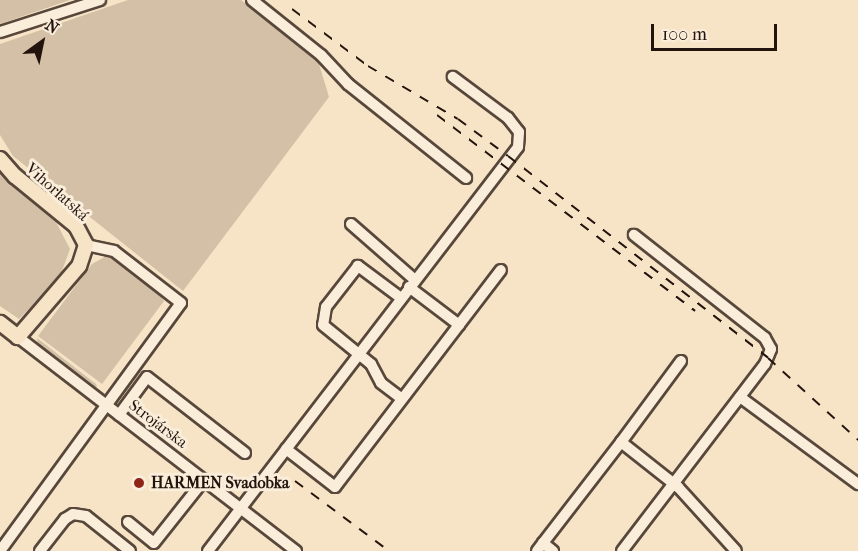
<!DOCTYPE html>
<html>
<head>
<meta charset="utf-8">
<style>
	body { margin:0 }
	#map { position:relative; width:858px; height:551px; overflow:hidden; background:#f7e4c6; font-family:"IM FELL French Canon",serif }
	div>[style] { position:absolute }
	.green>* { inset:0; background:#d3c0a7 }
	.roads { filter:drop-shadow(2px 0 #58473b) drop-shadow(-2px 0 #58473b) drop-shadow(0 2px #58473b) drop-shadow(0 -2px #58473b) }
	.minor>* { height:10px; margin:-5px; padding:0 5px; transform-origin:5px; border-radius:5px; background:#faedda }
	.major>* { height:14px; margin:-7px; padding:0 7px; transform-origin:7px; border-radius:7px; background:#f7e4c6 }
	.rail>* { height:2px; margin-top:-1px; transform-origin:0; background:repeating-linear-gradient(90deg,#23130d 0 10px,transparent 0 20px) }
	.dots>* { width:16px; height:16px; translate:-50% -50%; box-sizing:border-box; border:3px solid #faedda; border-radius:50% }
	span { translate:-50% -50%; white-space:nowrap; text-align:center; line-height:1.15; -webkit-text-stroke:6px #faedda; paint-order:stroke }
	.street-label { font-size:16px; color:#23130d }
	.poi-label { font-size:16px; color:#23130d; font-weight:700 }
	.left { translate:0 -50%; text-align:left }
	.north { position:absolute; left:12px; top:12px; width:60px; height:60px; -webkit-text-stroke:4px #faedda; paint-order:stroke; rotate:33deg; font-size:16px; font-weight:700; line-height:24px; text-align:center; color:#23130d }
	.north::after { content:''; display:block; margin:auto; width:21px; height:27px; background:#23130d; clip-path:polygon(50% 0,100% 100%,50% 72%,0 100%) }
	.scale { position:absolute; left:651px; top:24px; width:126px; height:27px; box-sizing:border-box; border:3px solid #23130d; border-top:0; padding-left:8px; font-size:18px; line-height:21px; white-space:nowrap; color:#23130d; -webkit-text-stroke:4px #faedda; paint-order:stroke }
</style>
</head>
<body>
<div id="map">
	<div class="green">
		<div style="clip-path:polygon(0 0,70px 0,0 24px)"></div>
		<div style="clip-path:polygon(128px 0,241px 0,316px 54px,329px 97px,183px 291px,13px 156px,0 135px,0 44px)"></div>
		<div style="clip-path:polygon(0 168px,55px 220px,70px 249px,59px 279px,19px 319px,0 306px)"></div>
		<div style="clip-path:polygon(106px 256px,117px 259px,151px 285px,164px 301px,102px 384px,38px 336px,92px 264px)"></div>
		<div style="clip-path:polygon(37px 338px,96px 384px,97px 387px,94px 389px,85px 384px,38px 346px)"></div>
	</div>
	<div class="roads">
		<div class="minor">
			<div style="left:252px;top:0;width:88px;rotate:38.6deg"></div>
			<div style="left:321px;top:55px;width:40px;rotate:47deg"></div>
			<div style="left:348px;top:84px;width:151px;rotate:38.5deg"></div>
			<div style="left:0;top:32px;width:105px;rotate:-17.7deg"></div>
			<div style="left:351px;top:224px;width:85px;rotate:41.2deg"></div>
			<div style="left:409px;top:287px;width:63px;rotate:37.2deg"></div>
			<div style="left:401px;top:298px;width:54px;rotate:-143.3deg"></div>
			<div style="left:358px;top:266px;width:52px;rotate:128deg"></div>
			<div style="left:326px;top:307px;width:18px;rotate:99deg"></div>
			<div style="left:323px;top:325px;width:62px;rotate:39.1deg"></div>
			<div style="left:371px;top:364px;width:21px;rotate:62deg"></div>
			<div style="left:381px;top:383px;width:26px;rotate:37deg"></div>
			<div style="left:18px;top:337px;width:351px;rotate:37.6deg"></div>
			<div style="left:681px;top:361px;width:101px;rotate:126.5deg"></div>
			<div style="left:621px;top:442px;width:73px;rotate:38.3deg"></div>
			<div style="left:678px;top:487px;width:86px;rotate:47.8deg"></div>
			<div style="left:740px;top:397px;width:147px;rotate:36.4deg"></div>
			<div style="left:119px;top:415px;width:47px;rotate:-53.6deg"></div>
			<div style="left:147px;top:377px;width:124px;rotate:37.8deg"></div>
			<div style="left:286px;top:449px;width:62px;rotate:37.8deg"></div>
			<div style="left:335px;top:487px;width:273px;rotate:-52.6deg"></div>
			<div style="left:128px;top:522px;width:33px;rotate:39deg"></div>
			<div style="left:154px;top:543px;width:80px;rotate:-51.6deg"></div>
			<div style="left:543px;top:543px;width:128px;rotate:-52.3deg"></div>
			<div style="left:0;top:551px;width:307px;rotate:-53.9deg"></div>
			<div style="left:181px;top:303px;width:85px;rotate:-142.2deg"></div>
			<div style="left:114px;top:251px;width:29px;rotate:-168deg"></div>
			<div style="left:40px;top:551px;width:41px;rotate:-52deg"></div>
			<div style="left:65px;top:519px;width:9px;rotate:-32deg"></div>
			<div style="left:73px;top:514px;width:13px;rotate:9deg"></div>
			<div style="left:86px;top:516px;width:56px;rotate:38.5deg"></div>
			<div style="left:208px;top:551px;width:509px;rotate:-52.5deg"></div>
			<div style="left:518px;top:147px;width:15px;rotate:-86deg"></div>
			<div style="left:519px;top:132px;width:18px;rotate:-128deg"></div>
			<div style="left:508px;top:118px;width:69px;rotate:-143.3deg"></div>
			<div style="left:537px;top:551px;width:10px;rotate:-53deg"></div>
			<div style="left:543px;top:543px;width:13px;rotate:39deg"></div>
			<div style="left:622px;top:551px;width:235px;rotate:-52.6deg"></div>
			<div style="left:765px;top:364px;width:16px;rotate:-68deg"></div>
			<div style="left:771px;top:349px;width:13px;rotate:-119deg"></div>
			<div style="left:765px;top:338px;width:167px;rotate:-141.8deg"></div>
		</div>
		<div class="major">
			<div style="left:0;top:159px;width:23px;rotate:49deg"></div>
			<div style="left:15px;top:176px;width:79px;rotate:39.3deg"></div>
			<div style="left:76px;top:226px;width:21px;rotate:62deg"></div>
			<div style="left:86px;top:245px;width:22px;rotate:108deg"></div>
			<div style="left:79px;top:266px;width:94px;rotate:130.7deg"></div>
			<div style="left:18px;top:337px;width:23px;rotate:-142deg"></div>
		</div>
	</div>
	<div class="rail">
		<div style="left:292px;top:9px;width:95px;rotate:36.9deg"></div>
		<div style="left:368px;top:66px;width:104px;rotate:30.5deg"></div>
		<div style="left:458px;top:119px;width:62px;rotate:36.5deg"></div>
		<div style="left:508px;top:156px;width:329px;rotate:37.8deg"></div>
		<div style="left:768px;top:358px;width:122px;rotate:42.3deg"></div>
		<div style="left:437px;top:115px;width:324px;rotate:37.2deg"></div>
		<div style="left:295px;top:481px;width:117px;rotate:36.7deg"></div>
	</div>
	<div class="dots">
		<div style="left:139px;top:483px;background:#8f2418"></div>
	</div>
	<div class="street-label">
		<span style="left:57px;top:192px;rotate:42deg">Vihorlatská</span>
		<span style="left:158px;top:424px;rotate:37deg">Strojárska</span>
	</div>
	<div class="poi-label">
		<span class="left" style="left:151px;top:483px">HARMEN Svadobka</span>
	</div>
	<div class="north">N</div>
	<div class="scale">100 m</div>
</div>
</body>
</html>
